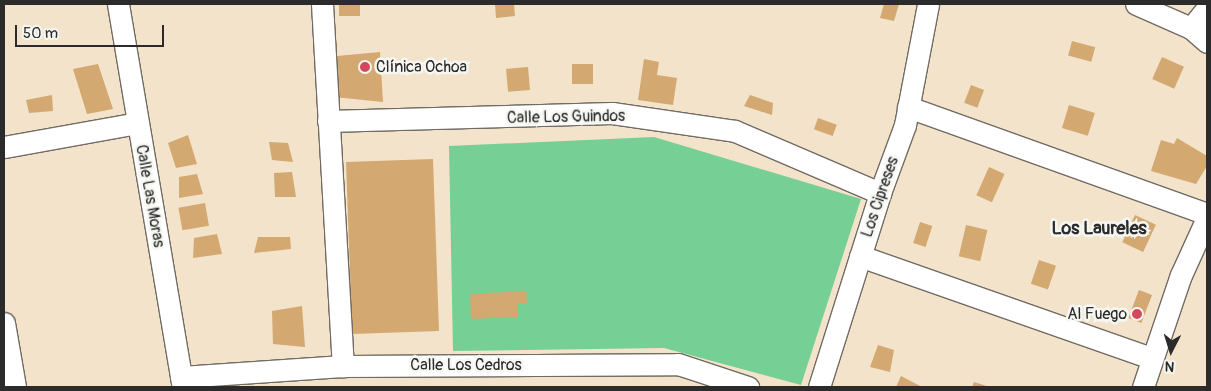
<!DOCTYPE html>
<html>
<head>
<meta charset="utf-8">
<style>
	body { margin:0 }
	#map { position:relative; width:1211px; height:391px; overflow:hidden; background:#f2e3ca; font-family:Pangolin,sans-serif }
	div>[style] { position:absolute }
	.green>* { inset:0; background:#76cf95 }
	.building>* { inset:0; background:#d3a871; transform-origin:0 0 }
	.roads { filter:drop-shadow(1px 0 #716b63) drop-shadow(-1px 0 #716b63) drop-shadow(0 1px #716b63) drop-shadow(0 -1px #716b63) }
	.minor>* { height:21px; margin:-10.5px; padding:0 10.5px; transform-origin:10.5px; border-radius:10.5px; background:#fff }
	.dots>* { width:14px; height:14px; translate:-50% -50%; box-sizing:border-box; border:2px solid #f6f6f2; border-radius:50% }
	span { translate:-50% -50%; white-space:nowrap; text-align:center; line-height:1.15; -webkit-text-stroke:5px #f6f6f2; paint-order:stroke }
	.poi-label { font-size:16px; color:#2b2b2b }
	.left { translate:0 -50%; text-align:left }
	.right { translate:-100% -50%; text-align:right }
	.street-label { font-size:16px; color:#2b2b2b }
	.neighbourhood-label { font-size:18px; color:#2b2b2b; font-weight:700 }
	.frame { position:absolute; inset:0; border:5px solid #2b2b2b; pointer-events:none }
	.north { position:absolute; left:1146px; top:326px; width:50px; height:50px; -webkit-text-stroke:4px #f6f6f2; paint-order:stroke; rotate:185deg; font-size:14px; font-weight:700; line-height:20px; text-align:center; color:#2b2b2b }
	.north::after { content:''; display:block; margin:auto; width:18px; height:22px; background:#2b2b2b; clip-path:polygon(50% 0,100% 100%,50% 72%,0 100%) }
	.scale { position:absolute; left:15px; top:25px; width:149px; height:22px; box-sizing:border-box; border:2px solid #2b2b2b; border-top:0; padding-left:6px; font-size:15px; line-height:18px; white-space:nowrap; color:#2b2b2b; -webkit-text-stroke:4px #f6f6f2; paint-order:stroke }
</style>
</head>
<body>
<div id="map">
	<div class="green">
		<div style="clip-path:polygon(654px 137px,861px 199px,801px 385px,664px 348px,453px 351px,449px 146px)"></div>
	</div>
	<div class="building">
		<div style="left:339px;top:4px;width:21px;height:12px"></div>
		<div style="clip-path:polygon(495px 4px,514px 4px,515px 16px,496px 18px)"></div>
		<div style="clip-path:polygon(884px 4px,899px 4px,894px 21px,880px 18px)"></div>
		<div style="left:1072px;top:41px;width:24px;height:15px;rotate:15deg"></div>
		<div style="clip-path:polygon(380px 52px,383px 102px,334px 97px,337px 56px)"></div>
		<div style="left:1162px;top:57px;width:24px;height:24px;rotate:24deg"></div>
		<div style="clip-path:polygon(644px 59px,659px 62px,657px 75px,677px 78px,673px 105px,638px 100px)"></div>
		<div style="clip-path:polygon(98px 64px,113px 109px,87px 114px,73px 69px)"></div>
		<div style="left:572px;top:64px;width:21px;height:20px"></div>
		<div style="left:528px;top:67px;width:23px;height:22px;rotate:85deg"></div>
		<div style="left:971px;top:85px;width:14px;height:19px;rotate:21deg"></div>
		<div style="clip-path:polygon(52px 95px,53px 111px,29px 113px,26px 100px)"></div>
		<div style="clip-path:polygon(750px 95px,773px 103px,772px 115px,744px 106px)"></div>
		<div style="left:1069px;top:105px;width:27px;height:24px;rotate:17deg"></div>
		<div style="left:818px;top:118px;width:20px;height:12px;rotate:20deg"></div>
		<div style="clip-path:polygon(188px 135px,197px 164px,176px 168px,168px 143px)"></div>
		<div style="clip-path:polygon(1177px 138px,1207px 156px,1207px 166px,1196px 184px,1151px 171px,1161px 140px,1174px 144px)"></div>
		<div style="clip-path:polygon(269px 142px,288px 143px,293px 162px,272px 160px)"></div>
		<div style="left:433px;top:159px;width:172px;height:87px;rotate:88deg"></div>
		<div style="left:989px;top:167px;width:17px;height:31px;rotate:24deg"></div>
		<div style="clip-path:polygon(292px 172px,296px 197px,275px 197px,274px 173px)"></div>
		<div style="clip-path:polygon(197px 174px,203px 194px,179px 198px,179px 177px)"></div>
		<div style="left:205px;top:203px;width:23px;height:27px;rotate:80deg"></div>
		<div style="left:1135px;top:215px;width:23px;height:30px;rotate:25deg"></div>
		<div style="left:920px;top:222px;width:13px;height:22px;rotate:18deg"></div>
		<div style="left:966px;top:225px;width:22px;height:32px;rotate:13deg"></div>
		<div style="clip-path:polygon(217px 234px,222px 254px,193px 258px,194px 238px)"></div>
		<div style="clip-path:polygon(258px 237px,290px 237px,291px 249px,254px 253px)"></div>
		<div style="left:1039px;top:260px;width:18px;height:25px;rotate:19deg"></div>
		<div style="left:1139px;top:290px;width:14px;height:30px;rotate:21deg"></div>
		<div style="clip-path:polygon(526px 291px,527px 304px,518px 304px,518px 317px,471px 319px,470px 294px)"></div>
		<div style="clip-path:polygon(302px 306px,305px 347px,273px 344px,272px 311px)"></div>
		<div style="clip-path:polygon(878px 345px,894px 350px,890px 372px,870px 367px)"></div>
		<div style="clip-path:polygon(901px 376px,922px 387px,896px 387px)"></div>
		<div style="clip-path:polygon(974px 382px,990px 387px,972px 387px)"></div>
	</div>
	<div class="roads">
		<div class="minor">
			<div style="left:118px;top:4px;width:388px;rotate:80.4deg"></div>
			<div style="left:322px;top:4px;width:363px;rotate:86.7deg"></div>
			<div style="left:1136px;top:4px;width:60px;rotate:23.6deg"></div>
			<div style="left:1191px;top:28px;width:21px;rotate:41deg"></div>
			<div style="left:1191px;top:28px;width:26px;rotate:-51deg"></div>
			<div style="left:908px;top:107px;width:318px;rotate:19.7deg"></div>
			<div style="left:328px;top:121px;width:284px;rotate:-1.6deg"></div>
			<div style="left:612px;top:113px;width:124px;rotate:8.3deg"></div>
			<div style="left:735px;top:131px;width:158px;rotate:23.2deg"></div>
			<div style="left:4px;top:147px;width:135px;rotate:-10.2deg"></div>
			<div style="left:860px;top:256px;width:308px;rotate:19.3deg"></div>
			<div style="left:4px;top:323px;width:65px;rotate:80.2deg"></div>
			<div style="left:181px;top:377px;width:162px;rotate:-3.9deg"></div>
			<div style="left:343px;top:366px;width:335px;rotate:-0.3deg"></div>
			<div style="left:678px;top:364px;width:74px;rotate:18.2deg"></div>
			<div style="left:819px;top:387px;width:203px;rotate:-72.5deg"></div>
			<div style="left:880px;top:193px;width:72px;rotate:-69.8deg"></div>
			<div style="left:905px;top:125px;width:123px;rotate:-79.2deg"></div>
			<div style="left:1143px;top:387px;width:118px;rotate:-71.3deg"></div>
			<div style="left:1181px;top:275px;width:63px;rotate:-65.5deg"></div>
		</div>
	</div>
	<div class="dots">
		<div style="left:365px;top:67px;background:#d1495b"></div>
		<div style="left:1137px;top:314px;background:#d1495b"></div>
	</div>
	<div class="poi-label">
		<span class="left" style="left:376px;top:67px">Clínica Ochoa</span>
		<span class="right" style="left:1127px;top:314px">Al Fuego</span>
	</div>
	<div class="street-label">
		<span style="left:566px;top:117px;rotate:-1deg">Calle Los Guindos</span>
		<span style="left:150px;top:196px;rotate:80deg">Calle Las Moras</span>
		<span style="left:880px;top:197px;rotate:-71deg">Los Cipreses</span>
		<span style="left:466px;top:365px">Calle Los Cedros</span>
	</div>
	<div class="neighbourhood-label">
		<span style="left:1099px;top:229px">Los Laureles</span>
	</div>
	<div class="frame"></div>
	<div class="north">N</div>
	<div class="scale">50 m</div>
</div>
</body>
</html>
